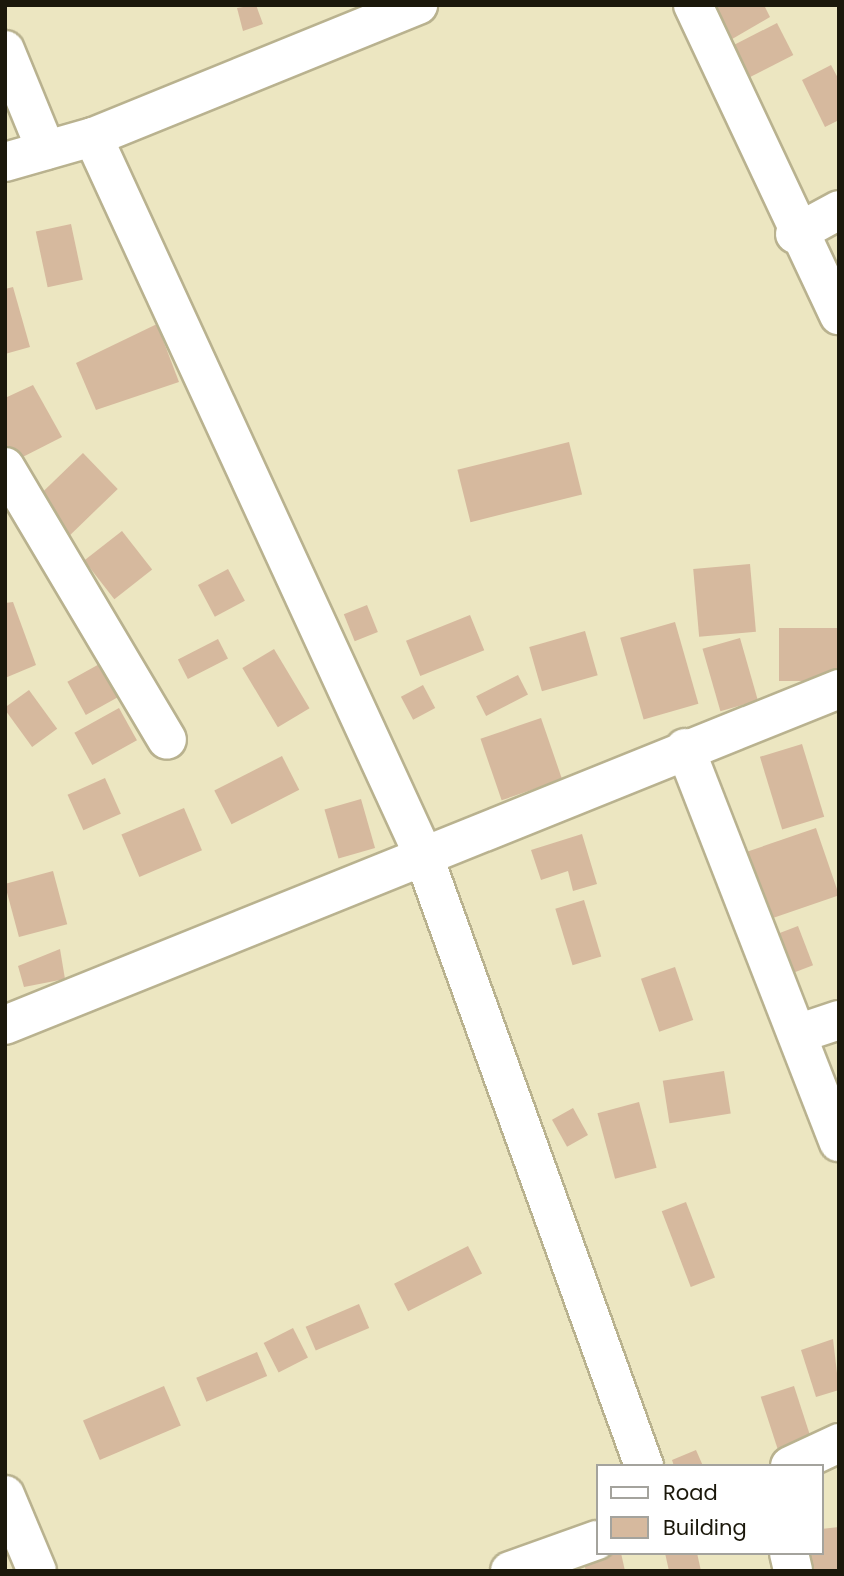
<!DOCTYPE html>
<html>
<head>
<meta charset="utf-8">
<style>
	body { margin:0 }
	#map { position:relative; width:844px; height:1576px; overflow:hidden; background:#ece6c1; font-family:Poppins,sans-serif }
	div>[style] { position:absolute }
	.building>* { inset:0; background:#d6b99e; transform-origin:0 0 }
	.roads { filter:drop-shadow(2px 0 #b9b28f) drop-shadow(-2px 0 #b9b28f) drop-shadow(0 2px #b9b28f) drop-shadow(0 -2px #b9b28f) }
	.street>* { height:38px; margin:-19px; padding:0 19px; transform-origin:19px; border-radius:19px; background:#fff }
	.secondary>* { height:38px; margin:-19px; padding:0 19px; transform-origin:19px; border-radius:19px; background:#fff }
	span { translate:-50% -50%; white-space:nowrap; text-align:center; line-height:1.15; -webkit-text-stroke:7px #fff; paint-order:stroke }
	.frame { position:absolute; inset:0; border:7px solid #1b180b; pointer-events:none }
	.legend { position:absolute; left:596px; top:1464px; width:228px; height:91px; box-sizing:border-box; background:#fff; border:2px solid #a4a39d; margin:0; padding:9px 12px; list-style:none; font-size:21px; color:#1b180b }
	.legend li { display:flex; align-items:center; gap:14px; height:35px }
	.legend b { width:35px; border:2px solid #a4a39d }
</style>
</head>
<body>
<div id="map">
	<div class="building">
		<div style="clip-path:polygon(256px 5px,263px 24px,243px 31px,237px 8px)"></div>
		<div style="clip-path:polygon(706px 5px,764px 5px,770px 17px,727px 42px)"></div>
		<div style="left:777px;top:23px;width:36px;height:49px;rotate:63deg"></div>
		<div style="clip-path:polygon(831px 65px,839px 80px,839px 120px,825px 127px,802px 80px)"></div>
		<div style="left:71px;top:224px;width:57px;height:36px;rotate:78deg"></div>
		<div style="clip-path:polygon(13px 287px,30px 347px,5px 354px,5px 289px)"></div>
		<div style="clip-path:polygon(157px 324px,179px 382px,96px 410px,76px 363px)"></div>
		<div style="clip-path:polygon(33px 385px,62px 437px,5px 466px,5px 398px)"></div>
		<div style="left:569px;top:442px;width:54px;height:115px;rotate:76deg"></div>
		<div style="left:83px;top:453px;width:50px;height:69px;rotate:46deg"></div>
		<div style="left:122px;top:531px;width:49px;height:48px;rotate:52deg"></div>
		<div style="left:750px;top:564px;width:68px;height:57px;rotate:85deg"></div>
		<div style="left:228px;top:569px;width:36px;height:34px;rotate:62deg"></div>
		<div style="clip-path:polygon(13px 602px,36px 665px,5px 678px,5px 603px)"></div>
		<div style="left:367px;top:605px;width:29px;height:25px;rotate:68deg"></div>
		<div style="left:470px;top:615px;width:38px;height:69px;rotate:68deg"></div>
		<div style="left:675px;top:622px;width:85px;height:57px;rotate:74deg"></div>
		<div style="left:839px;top:628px;width:53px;height:60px;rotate:90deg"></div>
		<div style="left:585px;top:631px;width:46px;height:58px;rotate:74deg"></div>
		<div style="left:740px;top:638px;width:65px;height:39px;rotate:74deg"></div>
		<div style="left:218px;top:639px;width:22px;height:45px;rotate:63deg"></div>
		<div style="left:274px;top:649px;width:69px;height:37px;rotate:59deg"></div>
		<div style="left:112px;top:657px;width:38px;height:51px;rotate:61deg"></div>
		<div style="left:518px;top:675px;width:22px;height:47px;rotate:63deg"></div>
		<div style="left:423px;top:685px;width:26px;height:25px;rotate:62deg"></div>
		<div style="left:29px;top:690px;width:48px;height:31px;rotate:54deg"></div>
		<div style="left:119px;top:708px;width:37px;height:51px;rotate:61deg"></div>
		<div style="left:541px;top:718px;width:65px;height:64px;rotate:71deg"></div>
		<div style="left:802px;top:744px;width:76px;height:44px;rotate:73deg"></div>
		<div style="left:282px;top:756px;width:38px;height:76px;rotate:63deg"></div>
		<div style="left:105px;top:778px;width:39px;height:41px;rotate:66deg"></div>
		<div style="left:361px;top:799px;width:51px;height:38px;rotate:74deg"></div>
		<div style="left:184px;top:808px;width:46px;height:68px;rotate:67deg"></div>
		<div style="left:816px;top:828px;width:71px;height:84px;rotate:71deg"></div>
		<div style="clip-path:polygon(582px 834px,597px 884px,573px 891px,568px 871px,541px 880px,531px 850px)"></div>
		<div style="left:53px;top:871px;width:55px;height:50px;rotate:75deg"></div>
		<div style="left:584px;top:900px;width:59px;height:30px;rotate:73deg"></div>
		<div style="left:798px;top:926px;width:42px;height:35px;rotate:69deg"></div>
		<div style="clip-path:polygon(60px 949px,65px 979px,24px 987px,18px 966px)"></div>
		<div style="left:675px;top:967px;width:56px;height:36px;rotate:71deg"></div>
		<div style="left:724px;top:1071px;width:43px;height:62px;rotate:81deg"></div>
		<div style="left:639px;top:1102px;width:68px;height:43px;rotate:75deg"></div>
		<div style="left:573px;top:1108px;width:31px;height:24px;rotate:61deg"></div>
		<div style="left:686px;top:1202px;width:81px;height:26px;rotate:69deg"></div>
		<div style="left:468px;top:1246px;width:31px;height:83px;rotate:63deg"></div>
		<div style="left:359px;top:1304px;width:26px;height:58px;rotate:67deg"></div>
		<div style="left:293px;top:1328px;width:33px;height:33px;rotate:63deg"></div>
		<div style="clip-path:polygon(833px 1339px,839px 1390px,816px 1397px,801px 1350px)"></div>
		<div style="left:257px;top:1352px;width:26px;height:66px;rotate:67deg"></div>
		<div style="left:164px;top:1386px;width:43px;height:88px;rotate:67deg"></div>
		<div style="left:794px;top:1386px;width:57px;height:35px;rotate:72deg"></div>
		<div style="clip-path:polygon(696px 1450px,703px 1466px,674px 1466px,672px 1460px)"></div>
		<div style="clip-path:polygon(839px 1527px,839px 1571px,811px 1571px,809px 1553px,821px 1553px,821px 1529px)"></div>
		<div style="clip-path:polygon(580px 1549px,621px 1553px,625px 1571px,586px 1571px)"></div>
		<div style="clip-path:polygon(665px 1553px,697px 1553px,701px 1571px,669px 1571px)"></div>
	</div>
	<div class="roads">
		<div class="street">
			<div style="left:693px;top:5px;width:343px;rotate:64.8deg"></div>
			<div style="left:5px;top:50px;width:108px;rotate:67.7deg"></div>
			<div style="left:93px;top:137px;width:787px;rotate:65.29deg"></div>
			<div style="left:422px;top:852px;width:653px;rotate:70.12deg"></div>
			<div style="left:795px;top:234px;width:50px;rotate:-28.6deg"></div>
			<div style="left:5px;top:467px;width:317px;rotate:59.3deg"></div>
			<div style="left:685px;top:748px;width:423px;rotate:68.7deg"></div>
			<div style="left:5px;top:1025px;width:899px;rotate:-21.94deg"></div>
			<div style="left:797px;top:1034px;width:44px;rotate:-18.4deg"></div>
			<div style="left:790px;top:1466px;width:54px;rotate:-25.1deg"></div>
			<div style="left:5px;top:1495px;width:82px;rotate:67.2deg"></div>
			<div style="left:789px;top:1553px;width:18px;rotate:77deg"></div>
			<div style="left:510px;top:1571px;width:92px;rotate:-19.6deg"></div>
		</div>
		<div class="secondary">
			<div style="left:5px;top:162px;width:91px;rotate:-15.9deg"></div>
			<div style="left:93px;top:137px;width:351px;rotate:-22.1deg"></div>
		</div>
	</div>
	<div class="frame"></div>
	<ul class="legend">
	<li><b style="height:9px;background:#fff"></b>Road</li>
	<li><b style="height:19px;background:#d6b99e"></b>Building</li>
	</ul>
</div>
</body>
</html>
